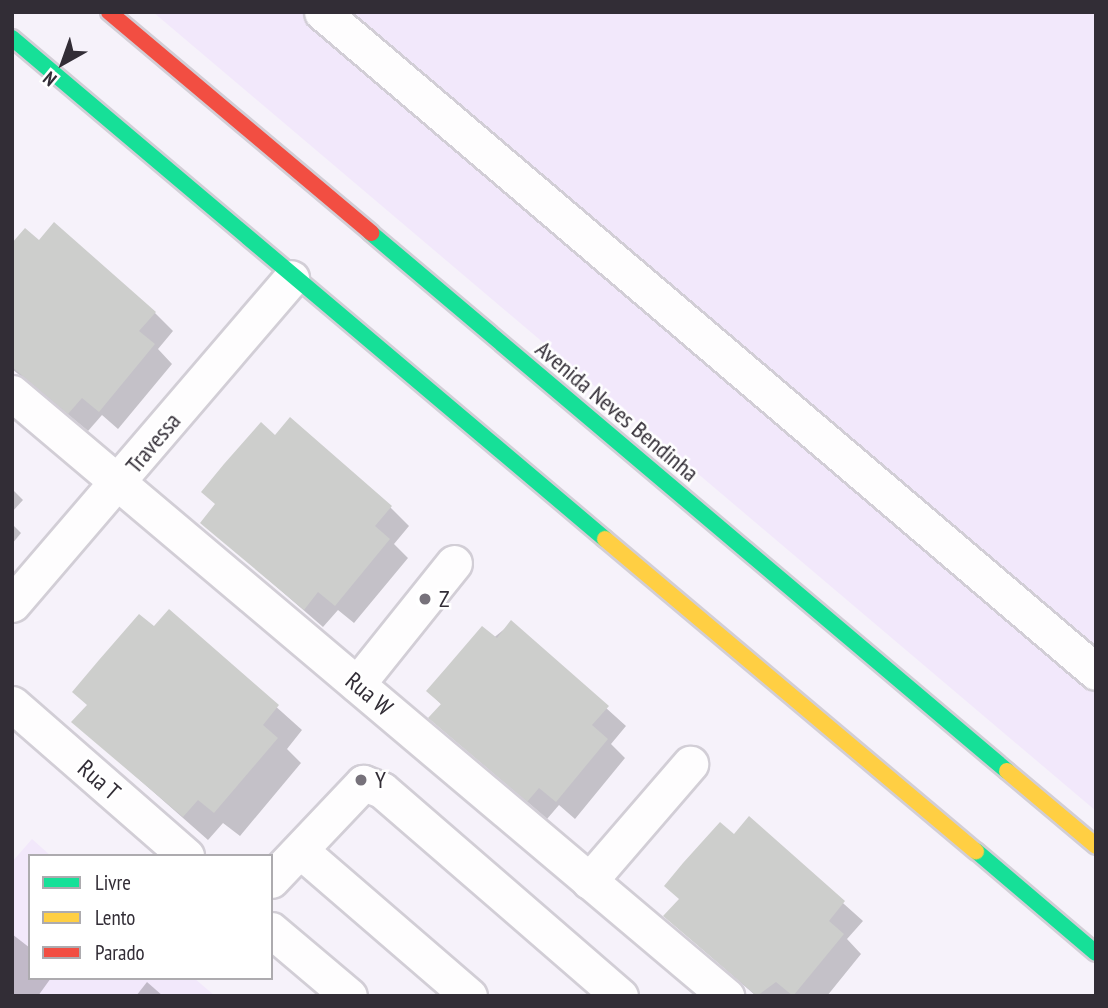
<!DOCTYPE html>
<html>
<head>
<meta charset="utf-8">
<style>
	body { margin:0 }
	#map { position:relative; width:1108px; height:1008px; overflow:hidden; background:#f6f2fa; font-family:"PT Sans Narrow",sans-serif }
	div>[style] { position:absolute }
	.built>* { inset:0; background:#f2e8fb }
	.shadow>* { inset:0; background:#0003 }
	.building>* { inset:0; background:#cdcecc }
	.roads { filter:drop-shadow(2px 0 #d2ced6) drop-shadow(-2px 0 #d2ced6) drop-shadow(0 2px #d2ced6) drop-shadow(0 -2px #d2ced6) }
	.street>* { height:35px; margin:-17.5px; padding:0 17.5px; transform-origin:17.5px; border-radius:17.5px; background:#fefdfe }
	.fast>* { height:16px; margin:-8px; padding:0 8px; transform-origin:8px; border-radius:8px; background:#16e098 }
	.slow>* { height:16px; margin:-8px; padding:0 8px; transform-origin:8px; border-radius:8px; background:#ffcf43 }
	.jam>* { height:16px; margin:-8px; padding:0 8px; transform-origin:8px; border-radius:8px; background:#f24e42 }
	.dots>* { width:19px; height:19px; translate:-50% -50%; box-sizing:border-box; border:4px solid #fff; border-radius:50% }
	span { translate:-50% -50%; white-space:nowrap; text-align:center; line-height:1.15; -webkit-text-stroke:5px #fff; paint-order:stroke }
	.street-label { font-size:24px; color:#322d36 }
	.poi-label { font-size:24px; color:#322d36 }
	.left { translate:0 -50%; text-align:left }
	.frame { position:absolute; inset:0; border:14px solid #322d36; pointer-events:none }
	.legend { position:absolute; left:28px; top:854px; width:245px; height:126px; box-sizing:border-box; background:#fff; border:2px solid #adabaf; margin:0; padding:9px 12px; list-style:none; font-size:21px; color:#322d36 }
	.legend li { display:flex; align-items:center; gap:14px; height:35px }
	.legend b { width:35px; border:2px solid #adabaf }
	.north { position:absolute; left:28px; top:28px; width:70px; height:70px; -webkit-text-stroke:5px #fff; paint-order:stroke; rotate:220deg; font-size:19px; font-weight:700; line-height:28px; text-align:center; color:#322d36 }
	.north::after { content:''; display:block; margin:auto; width:24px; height:32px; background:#322d36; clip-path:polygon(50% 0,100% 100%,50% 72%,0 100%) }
</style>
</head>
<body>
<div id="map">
	<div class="built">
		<div style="clip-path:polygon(153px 12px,1096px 12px,1096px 811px)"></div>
		<div style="clip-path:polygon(32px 839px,51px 856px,30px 856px,30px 978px,194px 978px,215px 996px,12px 996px,12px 862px)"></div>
	</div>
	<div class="shadow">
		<div style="clip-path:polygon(40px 243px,155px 313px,173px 331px,158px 349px,172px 364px,118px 429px,102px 415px,88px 431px,12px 369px,12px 245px)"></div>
		<div style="clip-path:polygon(275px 437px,390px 507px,409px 526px,394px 544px,408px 558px,354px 623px,338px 610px,323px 627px,203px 523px)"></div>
		<div style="clip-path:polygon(12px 489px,23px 500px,12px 512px)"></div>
		<div style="clip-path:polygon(12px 524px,21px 533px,12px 544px)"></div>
		<div style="clip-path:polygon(169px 611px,302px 730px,287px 749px,301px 763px,240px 836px,223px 823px,208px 840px,74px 722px)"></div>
		<div style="clip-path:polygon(512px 623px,626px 726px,611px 744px,625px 758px,575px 819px,559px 805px,547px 819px,430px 718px,442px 705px,428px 691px)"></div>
		<div style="clip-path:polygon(749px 819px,863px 921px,847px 939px,861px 954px,827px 996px,756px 996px,665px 916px)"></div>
		<div style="clip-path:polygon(12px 934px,30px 948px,30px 978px,51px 978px,38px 996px,12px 996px)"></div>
		<div style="clip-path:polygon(147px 982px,163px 996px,136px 996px)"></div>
	</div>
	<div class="building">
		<div style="clip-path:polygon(54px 222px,156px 312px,139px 331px,155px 344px,99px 412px,82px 398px,68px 414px,12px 367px,12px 243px,25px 228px,39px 240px)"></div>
		<div style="clip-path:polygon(290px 417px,392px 506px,375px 526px,390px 539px,335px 606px,318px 592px,304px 610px,200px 523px,215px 504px,201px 492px,224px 464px,261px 422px,275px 435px)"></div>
		<div style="clip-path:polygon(169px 609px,279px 705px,263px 725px,278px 738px,214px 813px,198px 800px,183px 817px,71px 722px,87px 705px,72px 692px,99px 660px,139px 614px,154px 626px)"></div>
		<div style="clip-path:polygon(511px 620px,609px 706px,592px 725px,608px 739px,556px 802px,539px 788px,527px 802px,428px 718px,441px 704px,426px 691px,446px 668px,482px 626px,497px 638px)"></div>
		<div style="clip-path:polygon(749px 816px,845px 901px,829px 921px,844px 934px,793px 996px,776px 982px,757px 996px,663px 916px,679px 899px,664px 886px,683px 863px,720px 822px,734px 834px)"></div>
	</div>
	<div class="roads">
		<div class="street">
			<div style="left:322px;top:12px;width:1017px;rotate:40.45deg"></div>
			<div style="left:12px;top:393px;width:935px;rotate:40.18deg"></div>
			<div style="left:12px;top:604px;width:429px;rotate:-49.4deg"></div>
			<div style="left:357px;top:684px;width:155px;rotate:-51.3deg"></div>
			<div style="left:12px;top:704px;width:231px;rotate:41.1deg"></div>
			<div style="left:301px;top:851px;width:222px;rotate:40.8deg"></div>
			<div style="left:271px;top:880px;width:134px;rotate:-46.5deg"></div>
			<div style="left:363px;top:783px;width:20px;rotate:20deg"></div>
			<div style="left:382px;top:790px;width:315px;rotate:40.9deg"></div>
			<div style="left:589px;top:881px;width:155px;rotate:-49.2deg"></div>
			<div style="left:271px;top:930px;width:102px;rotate:40.2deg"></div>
		</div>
		<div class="fast">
			<div style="left:12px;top:38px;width:776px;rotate:40.19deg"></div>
			<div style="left:371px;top:233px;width:833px;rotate:40.23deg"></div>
			<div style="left:976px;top:851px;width:157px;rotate:40.4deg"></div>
		</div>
		<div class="slow">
			<div style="left:605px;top:539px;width:485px;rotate:40.1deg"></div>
			<div style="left:1007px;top:771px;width:116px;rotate:40.1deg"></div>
		</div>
		<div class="jam">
			<div style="left:109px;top:12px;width:343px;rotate:40.1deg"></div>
		</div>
	</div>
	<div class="dots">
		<div style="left:425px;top:599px;background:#77727b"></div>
		<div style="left:361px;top:780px;background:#77727b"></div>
	</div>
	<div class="street-label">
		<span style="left:617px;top:411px;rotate:40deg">Avenida Neves Bendinha</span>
		<span style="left:153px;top:443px;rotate:-50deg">Travessa</span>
		<span style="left:369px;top:694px;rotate:40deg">Rua W</span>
		<span style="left:99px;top:780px;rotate:41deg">Rua T</span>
	</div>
	<div class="poi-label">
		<span class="left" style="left:439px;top:599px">Z</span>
		<span class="left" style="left:375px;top:780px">Y</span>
	</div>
	<div class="frame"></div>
	<ul class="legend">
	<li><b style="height:9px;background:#16e098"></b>Livre</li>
	<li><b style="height:9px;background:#ffcf43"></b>Lento</li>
	<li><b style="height:9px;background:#f24e42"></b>Parado</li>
	</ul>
	<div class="north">N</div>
</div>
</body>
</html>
